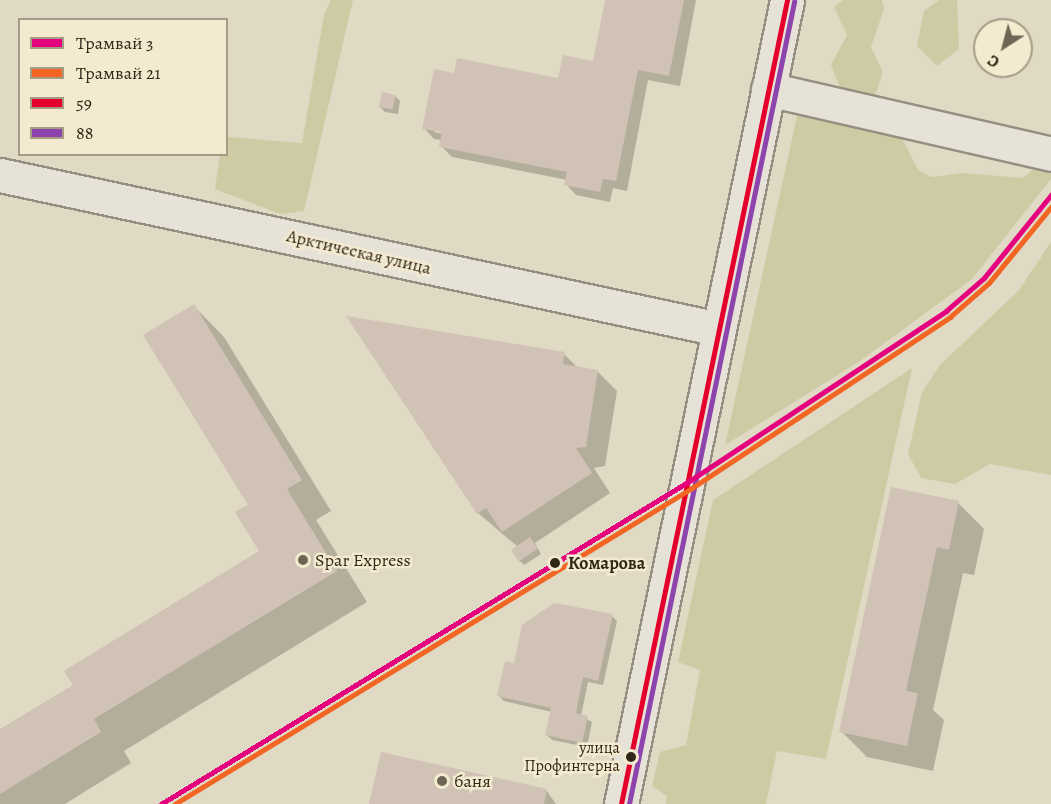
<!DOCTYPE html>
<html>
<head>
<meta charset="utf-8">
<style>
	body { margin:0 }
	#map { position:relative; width:1051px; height:804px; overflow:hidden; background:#e0d9c4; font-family:Alegreya,serif }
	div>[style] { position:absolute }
	.green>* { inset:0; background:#cecba4 }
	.shadow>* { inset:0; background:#0003 }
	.building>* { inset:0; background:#d0c2b4; transform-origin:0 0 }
	.roads { filter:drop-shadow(2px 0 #948f81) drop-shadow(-2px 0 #948f81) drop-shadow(0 2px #948f81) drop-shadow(0 -2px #948f81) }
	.minor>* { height:33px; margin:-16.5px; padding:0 16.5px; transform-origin:16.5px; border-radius:16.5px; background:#e7e2d8 }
	.tertiary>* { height:33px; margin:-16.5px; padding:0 16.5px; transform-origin:16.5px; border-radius:16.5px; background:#e7e2d8 }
	.bus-1>* { height:4.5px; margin:-2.25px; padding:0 2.25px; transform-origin:2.25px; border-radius:2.25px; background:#e4002b }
	.bus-2>* { height:4.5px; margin:-2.25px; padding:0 2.25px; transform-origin:2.25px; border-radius:2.25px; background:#8e44ad }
	.tram-1>* { height:4.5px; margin:-2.25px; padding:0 2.25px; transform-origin:2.25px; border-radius:2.25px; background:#e5007d }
	.tram-2>* { height:4.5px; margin:-2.25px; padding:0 2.25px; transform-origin:2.25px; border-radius:2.25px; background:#f26522 }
	.dots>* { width:16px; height:16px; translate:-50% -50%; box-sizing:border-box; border:3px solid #f3ead0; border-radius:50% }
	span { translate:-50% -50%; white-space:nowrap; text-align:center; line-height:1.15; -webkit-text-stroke:5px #f3ead0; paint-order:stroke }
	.bus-label { font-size:16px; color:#322717 }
	.right { translate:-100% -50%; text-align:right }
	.street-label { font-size:18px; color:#322717 }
	.poi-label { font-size:18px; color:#322717 }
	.left { translate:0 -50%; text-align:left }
	.stop-label { font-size:18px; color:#322717; font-weight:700 }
	.legend { position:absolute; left:18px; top:18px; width:210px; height:138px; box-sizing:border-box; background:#f3ead0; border:2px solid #a69c86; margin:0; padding:8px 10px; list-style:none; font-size:18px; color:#322717 }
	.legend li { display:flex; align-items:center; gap:12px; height:30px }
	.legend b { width:30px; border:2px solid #a69c86 }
	.north { position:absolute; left:973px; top:18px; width:60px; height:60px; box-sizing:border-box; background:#f3ead0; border:2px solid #a69c86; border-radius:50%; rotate:216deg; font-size:16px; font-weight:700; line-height:24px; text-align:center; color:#322717 }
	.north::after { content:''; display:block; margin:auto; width:21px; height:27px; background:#6f6554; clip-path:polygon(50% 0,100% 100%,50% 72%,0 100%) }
</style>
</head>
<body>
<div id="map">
	<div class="green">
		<div style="clip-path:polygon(331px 0,353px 0,304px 211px,280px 214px,215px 189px,220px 155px,226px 154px,227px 137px,302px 143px,324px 15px)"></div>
		<div style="clip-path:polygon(843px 0,882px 0,884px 9px,871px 47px,883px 72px,873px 102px,843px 95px,831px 65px,847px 35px,834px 7px)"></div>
		<div style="clip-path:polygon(939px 0,957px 0,959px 49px,937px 66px,917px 46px,924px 11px)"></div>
		<div style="clip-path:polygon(825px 112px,899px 133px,919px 171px,932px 177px,962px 173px,1023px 178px,1037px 166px,1051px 170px,1051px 179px,972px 279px,860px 361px,725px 445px,797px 116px)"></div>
		<div style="clip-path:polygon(1051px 242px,1051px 475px,990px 464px,955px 484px,921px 478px,908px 454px,922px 392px,940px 365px,1019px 290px)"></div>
		<div style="clip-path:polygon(912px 368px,826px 759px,777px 751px,766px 804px,666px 804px,667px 796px,652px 786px,660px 752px,686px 745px,700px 670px,678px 662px,713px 500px)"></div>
	</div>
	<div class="shadow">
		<div style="clip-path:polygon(evenodd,607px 0,696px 0,680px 86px,648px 80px,627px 191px,613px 188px,610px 202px,576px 195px,566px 184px,567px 180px,452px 157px,441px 146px,442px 140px,434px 139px,424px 128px,456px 74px,560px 80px,594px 63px,607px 0,434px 129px,450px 132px,449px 135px,434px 132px,434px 129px)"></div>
		<div style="clip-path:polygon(395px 96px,400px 101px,398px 114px,385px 112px,380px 107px)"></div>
		<div style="clip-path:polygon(194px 306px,224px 337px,331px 511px,316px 520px,367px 602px,124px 751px,131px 763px,65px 804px,0 804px,0 731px,75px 685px,261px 551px)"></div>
		<div style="clip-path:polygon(564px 354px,578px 368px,597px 371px,617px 391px,605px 466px,594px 468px,610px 493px,535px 543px,541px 554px,524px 565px,519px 560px,518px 547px,478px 513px)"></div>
		<div style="clip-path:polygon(958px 503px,984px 529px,974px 575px,963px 573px,933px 710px,944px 720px,933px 771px,867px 757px,841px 731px)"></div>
		<div style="clip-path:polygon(612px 616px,617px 621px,603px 685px,588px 682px,581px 716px,592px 722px,587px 747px,552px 740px,547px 735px,552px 712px,504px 701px,499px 696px,515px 665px)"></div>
		<div style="clip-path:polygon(546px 790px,556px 804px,371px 804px)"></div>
	</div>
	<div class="building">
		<div style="clip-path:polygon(605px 0,684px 0,669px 76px,638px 70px,616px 181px,603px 179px,600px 192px,564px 185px,567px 172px,439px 147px,442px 132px,422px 129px,434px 69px,454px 73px,457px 58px,558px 78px,563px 55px,593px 61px)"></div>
		<div style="left:382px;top:92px;width:14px;height:15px;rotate:12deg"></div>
		<div style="clip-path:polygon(194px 304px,302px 480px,287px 489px,337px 571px,94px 719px,101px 732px,0 794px,0 729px,73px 685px,64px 671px,259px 551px,235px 512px,248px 505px,143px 335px)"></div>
		<div style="clip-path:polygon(346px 316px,565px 352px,563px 364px,598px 370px,586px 447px,576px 448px,592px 473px,502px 532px,486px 508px,477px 514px)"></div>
		<div style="clip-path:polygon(891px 487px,959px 501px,949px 550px,937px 547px,906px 691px,918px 693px,907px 746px,839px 732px)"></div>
		<div style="left:530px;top:537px;width:14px;height:23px;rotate:56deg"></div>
		<div style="clip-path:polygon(554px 603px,613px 614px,598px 681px,583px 677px,576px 713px,588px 716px,582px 743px,545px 735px,551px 708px,497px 696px,505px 661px,514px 663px,522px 625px)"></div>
		<div style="clip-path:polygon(381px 752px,547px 789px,544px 804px,369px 804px)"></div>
	</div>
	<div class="roads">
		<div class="minor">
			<div style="left:768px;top:89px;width:290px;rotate:12.9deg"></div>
			<div style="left:0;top:175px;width:735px;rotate:12.09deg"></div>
		</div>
		<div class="tertiary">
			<div style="left:621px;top:804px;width:821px;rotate:-78.33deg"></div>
		</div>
	</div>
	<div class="bus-1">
		<div style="left:621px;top:804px;width:821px;rotate:-78.33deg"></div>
	</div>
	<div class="bus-2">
		<div style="left:629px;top:804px;width:819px;rotate:-78.37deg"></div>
	</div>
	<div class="tram-1">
		<div style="left:161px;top:804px;width:618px;rotate:-31.43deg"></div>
		<div style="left:688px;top:482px;width:310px;rotate:-33.5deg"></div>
		<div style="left:946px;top:311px;width:50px;rotate:-41deg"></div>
		<div style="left:984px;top:278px;width:107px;rotate:-51.1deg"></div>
	</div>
	<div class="tram-2">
		<div style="left:175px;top:804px;width:606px;rotate:-31.43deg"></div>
		<div style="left:692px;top:488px;width:310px;rotate:-33.5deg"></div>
		<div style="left:950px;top:317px;width:52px;rotate:-41.1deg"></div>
		<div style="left:989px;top:283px;width:98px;rotate:-50.8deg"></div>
	</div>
	<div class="dots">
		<div style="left:303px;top:560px;background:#6f6554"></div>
		<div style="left:555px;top:563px;background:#322717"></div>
		<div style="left:631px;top:757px;background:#322717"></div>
		<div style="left:442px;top:781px;background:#6f6554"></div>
	</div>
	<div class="bus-label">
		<span class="right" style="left:620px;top:757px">улица<br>Профинтерна</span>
	</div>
	<div class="street-label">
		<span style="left:359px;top:252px;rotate:13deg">Арктическая улица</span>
	</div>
	<div class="poi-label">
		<span class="left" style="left:315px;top:560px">Spar Express</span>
		<span class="left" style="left:454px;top:781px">баня</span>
	</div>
	<div class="stop-label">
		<span class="left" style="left:568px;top:563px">Комарова</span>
	</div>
	<ul class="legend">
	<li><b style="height:8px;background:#e5007d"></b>Трамвай 3</li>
	<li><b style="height:8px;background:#f26522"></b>Трамвай 21</li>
	<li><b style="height:8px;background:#e4002b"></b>59</li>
	<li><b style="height:8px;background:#8e44ad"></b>88</li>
	</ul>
	<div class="north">С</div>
</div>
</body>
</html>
